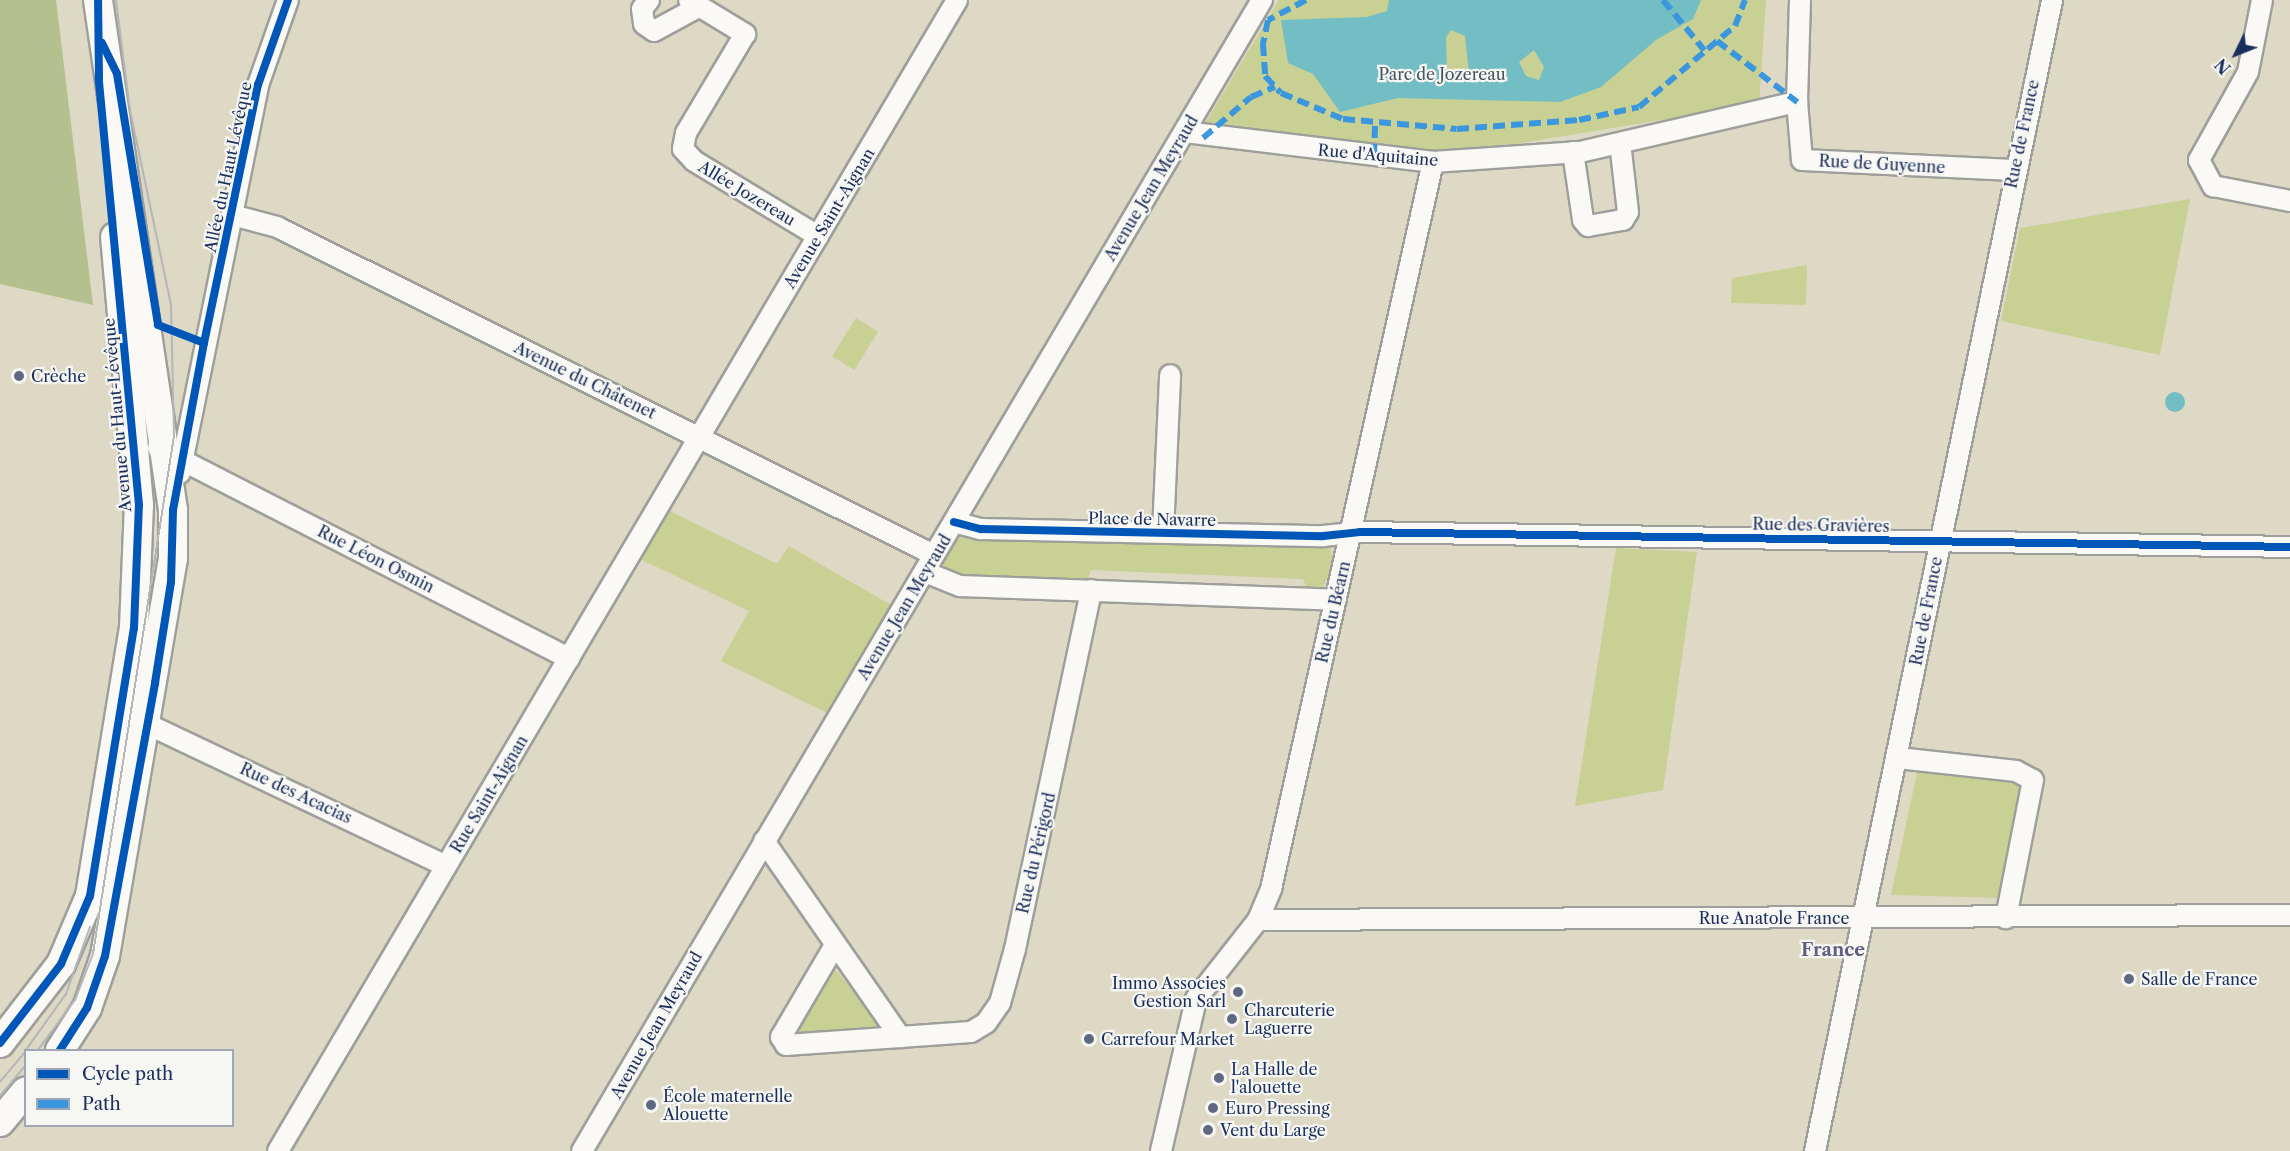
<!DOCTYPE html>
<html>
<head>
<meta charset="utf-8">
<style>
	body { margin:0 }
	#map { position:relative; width:2290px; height:1151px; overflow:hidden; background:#ddd9c5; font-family:"Libre Caslon Text",serif }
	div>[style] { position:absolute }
	.green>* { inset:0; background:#c9d094; transform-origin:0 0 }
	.forest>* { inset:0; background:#b4c08d }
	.water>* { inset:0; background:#73bdc4 }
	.round { border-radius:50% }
	.roads { filter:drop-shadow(2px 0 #9e9f9a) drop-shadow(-2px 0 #9e9f9a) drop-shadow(0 2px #9e9f9a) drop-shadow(0 -2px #9e9f9a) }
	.minor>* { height:20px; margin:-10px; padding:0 10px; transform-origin:10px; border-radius:10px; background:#faf9f6 }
	.secondary>* { height:28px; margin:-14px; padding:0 14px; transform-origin:14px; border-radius:14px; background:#faf9f6 }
	.tram>* { height:1.5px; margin:-0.75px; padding:0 0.75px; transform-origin:0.75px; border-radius:0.75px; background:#b4b6b8 }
	.quiet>* { height:6px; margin-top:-3px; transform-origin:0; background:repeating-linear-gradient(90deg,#3a97de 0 12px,transparent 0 18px) }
	.cycleway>* { height:8px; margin:-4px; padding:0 4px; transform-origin:4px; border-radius:4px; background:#0057b8 }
	.dots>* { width:16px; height:16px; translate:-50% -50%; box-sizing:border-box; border:3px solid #f6f6f2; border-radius:50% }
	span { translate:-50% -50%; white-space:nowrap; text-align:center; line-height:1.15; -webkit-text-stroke:4.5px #f6f6f2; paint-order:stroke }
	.park-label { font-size:16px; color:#425561 }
	.street-label { font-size:16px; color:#1b2f5e }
	.poi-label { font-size:16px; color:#1b2f5e }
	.left { translate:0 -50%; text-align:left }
	.right { translate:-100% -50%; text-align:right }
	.neighbourhood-label { font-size:18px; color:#625c82; font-weight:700 }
	.legend { position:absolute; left:24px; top:1049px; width:210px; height:78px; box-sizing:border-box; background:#f6f6f2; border:2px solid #9ea6b7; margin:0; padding:8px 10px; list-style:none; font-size:18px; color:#1b2f5e }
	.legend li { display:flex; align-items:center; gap:12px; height:30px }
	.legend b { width:30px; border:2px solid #9ea6b7 }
	.north { position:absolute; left:2206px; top:24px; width:60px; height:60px; -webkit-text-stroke:4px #f6f6f2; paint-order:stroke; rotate:227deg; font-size:16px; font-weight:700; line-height:24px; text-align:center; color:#1b2f5e }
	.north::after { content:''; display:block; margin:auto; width:21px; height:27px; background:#1b2f5e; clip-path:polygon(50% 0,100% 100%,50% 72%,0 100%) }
</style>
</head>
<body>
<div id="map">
	<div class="green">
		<div style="clip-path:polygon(1279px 0,1766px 0,1759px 104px,1515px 144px,1433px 150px,1201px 130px)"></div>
		<div style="clip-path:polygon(2190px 199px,2160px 355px,2001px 321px,2020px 228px)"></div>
		<div style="clip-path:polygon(1807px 265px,1806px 305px,1731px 303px,1732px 278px)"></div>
		<div style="left:856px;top:318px;width:26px;height:45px;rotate:32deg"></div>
		<div style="clip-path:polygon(670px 511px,777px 564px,789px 546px,891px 605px,827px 713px,721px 661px,749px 611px,640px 559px)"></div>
		<div style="clip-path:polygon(962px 534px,1308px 541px,1329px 546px,1334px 561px,1323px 588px,1308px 591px,1303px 579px,1091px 570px,1086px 585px,969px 581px,946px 571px,942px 561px)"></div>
		<div style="clip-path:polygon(1616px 548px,1697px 552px,1663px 790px,1575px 806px)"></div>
		<div style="clip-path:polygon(1918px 768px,2026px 782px,2002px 898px,1891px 895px)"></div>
		<div style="clip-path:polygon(836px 970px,878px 1023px,875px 1030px,795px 1035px,794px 1028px)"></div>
	</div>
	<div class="forest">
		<div style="clip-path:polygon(0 0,56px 0,93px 305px,0 284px)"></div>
	</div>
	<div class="water">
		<div style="clip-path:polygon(evenodd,1389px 0,1701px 0,1693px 19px,1656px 40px,1601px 87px,1560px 102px,1398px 98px,1340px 112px,1313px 74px,1288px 63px,1281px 20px,1367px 17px,1387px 11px,1389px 0,1451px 30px,1465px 36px,1469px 72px,1463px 79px,1447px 73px,1446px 37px,1451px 30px,1389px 0,1534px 50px,1544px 67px,1539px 80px,1526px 76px,1519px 62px,1534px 50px)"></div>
		<div class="round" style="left:2165px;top:392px;width:20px;height:20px"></div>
	</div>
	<div class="roads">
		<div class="minor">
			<div style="left:649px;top:0;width:11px;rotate:128deg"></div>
			<div style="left:642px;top:9px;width:15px;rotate:82deg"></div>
			<div style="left:644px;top:24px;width:12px;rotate:35deg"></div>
			<div style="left:654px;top:31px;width:52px;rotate:-28.5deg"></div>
			<div style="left:689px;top:0;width:66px;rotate:31.3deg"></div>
			<div style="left:745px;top:34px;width:115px;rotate:120.8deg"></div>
			<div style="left:686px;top:133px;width:16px;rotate:101deg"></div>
			<div style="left:683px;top:149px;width:16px;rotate:47deg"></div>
			<div style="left:694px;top:161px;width:145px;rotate:31.2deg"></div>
			<div style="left:1800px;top:0;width:102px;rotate:91.7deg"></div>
			<div style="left:1797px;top:102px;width:58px;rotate:85.1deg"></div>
			<div style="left:1802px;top:160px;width:212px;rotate:2.7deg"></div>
			<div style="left:2262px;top:0;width:73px;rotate:101deg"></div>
			<div style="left:2248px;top:72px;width:101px;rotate:119.1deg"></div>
			<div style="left:2199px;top:160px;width:30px;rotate:62deg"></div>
			<div style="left:2213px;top:186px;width:78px;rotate:11deg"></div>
			<div style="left:1185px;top:132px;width:250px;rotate:6.9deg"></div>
			<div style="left:1433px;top:162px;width:147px;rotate:-3.9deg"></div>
			<div style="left:1580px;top:152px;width:223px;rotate:-13deg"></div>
			<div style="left:1573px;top:152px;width:69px;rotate:81.6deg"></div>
			<div style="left:1583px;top:220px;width:8px;rotate:50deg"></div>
			<div style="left:1588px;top:226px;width:36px;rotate:-10deg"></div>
			<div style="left:1623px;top:220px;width:9px;rotate:-58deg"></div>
			<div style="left:1628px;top:212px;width:69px;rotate:-96.6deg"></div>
			<div style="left:232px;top:215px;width:47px;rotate:14.9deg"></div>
			<div style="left:277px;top:227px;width:734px;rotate:26.53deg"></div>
			<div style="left:158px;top:448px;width:462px;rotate:27.1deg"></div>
			<div style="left:180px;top:473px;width:396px;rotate:-78.6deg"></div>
			<div style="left:258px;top:85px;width:90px;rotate:-70.6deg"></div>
			<div style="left:954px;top:522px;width:28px;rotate:15deg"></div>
			<div style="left:981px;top:529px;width:342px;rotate:1.2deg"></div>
			<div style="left:1323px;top:536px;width:37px;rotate:-6deg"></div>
			<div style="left:1360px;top:532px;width:930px;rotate:0.92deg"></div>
			<div style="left:1163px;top:532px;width:157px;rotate:-87.4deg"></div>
			<div style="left:925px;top:572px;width:38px;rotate:22deg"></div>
			<div style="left:960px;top:586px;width:376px;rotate:2.1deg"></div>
			<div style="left:145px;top:723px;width:333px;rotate:25.4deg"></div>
			<div style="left:1898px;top:758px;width:119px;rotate:6.3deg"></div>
			<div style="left:2016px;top:771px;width:19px;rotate:28deg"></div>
			<div style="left:2033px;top:780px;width:141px;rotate:101.1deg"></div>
			<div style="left:764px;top:841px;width:239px;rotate:55.2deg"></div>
			<div style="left:900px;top:1037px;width:71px;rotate:-4deg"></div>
			<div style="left:971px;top:1032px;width:17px;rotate:-31deg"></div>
			<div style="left:986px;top:1023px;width:24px;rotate:-55deg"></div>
			<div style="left:1000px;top:1003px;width:56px;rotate:-74.5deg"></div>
			<div style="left:1015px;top:949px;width:367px;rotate:-78deg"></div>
			<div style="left:1258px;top:920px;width:1032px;rotate:-0.28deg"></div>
			<div style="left:835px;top:945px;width:107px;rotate:120.4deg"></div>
			<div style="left:781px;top:1037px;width:9px;rotate:58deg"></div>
			<div style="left:786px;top:1045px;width:114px;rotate:-4deg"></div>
			<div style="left:278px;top:1151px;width:1336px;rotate:-59.46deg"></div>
			<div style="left:582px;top:1151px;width:1337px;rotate:-59.43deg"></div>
			<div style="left:1161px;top:1151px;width:156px;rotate:-77deg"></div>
			<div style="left:1196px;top:999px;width:100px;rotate:-51.9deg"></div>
			<div style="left:1258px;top:920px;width:34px;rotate:-67deg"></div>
			<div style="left:1271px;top:889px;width:745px;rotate:-77.44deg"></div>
			<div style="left:1815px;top:1151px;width:1175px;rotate:-78.36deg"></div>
		</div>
		<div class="secondary">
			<div style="left:0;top:1043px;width:100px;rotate:-52.3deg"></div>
			<div style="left:61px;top:964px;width:74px;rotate:-66.9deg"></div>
			<div style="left:90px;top:896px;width:272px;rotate:-80.7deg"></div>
			<div style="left:134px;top:628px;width:123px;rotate:-87.7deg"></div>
			<div style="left:139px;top:505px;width:269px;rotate:-95.1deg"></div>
			<div style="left:60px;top:1050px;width:50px;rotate:-57.3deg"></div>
			<div style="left:87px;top:1008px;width:55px;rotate:-70.9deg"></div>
			<div style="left:105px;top:956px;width:404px;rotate:-80.3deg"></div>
			<div style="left:173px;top:558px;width:48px;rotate:-90deg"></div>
			<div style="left:173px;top:510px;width:515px;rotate:-98.37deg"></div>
			<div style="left:0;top:1122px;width:40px;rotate:-50deg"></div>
		</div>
	</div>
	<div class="tram">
		<div style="left:26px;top:1050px;width:69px;rotate:-54.5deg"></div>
		<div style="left:66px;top:994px;width:71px;rotate:-70.3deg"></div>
		<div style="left:38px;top:1050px;width:62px;rotate:-53.5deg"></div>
		<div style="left:75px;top:1000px;width:49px;rotate:-68.6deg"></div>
		<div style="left:93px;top:954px;width:524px;rotate:-81.11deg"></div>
		<div style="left:174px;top:436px;width:131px;rotate:-91.3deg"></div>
		<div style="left:171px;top:305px;width:198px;rotate:-101.9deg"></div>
		<div style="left:130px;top:111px;width:112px;rotate:-97.2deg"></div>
		<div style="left:0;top:1082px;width:40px;rotate:-50deg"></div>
		<div style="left:0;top:1096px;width:40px;rotate:-50deg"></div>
	</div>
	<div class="quiet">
		<div style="left:1306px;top:0;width:43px;rotate:152.2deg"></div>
		<div style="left:1268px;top:20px;width:25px;rotate:102deg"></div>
		<div style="left:1263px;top:44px;width:32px;rotate:86deg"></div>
		<div style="left:1265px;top:76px;width:23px;rotate:47deg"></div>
		<div style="left:1281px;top:93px;width:67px;rotate:22.8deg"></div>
		<div style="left:1343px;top:119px;width:114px;rotate:5deg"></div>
		<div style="left:1457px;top:129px;width:122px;rotate:-4.2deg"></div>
		<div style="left:1579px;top:120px;width:61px;rotate:-12.2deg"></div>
		<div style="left:1639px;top:107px;width:126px;rotate:-40.2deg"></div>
		<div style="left:1735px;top:26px;width:28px;rotate:-69deg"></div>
		<div style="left:1663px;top:0;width:65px;rotate:50.6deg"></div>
		<div style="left:1717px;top:41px;width:101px;rotate:37.3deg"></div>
		<div style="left:1203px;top:138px;width:63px;rotate:-40.5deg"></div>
		<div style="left:1251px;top:97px;width:26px;rotate:-23deg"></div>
		<div style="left:1374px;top:156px;width:36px;rotate:-88deg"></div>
	</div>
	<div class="cycleway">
		<div style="left:102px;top:43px;width:34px;rotate:64deg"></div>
		<div style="left:117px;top:74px;width:254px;rotate:80.7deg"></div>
		<div style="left:158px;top:325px;width:49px;rotate:21.4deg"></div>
		<div style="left:954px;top:522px;width:28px;rotate:15deg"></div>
		<div style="left:981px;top:529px;width:342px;rotate:1.2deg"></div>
		<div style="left:1323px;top:536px;width:37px;rotate:-6deg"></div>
		<div style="left:1360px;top:532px;width:930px;rotate:0.92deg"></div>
		<div style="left:0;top:1043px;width:100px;rotate:-52.3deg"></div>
		<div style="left:61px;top:964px;width:74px;rotate:-66.9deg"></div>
		<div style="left:90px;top:896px;width:272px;rotate:-80.7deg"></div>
		<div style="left:134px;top:628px;width:123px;rotate:-87.7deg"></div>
		<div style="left:139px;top:505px;width:429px;rotate:-95.4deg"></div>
		<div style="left:99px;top:78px;width:78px;rotate:-90.7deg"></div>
		<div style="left:60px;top:1050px;width:50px;rotate:-57.3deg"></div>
		<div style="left:87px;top:1008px;width:55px;rotate:-70.9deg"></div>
		<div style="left:105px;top:956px;width:278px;rotate:-79.6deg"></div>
		<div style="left:155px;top:683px;width:102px;rotate:-81deg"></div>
		<div style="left:171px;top:582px;width:72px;rotate:-88.4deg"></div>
		<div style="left:173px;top:510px;width:170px;rotate:-79.5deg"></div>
		<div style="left:204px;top:343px;width:264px;rotate:-78.2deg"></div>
		<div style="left:258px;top:85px;width:90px;rotate:-70.6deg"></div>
	</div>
	<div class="dots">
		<div style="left:19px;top:376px;background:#5f6a82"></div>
		<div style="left:2129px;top:979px;background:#5f6a82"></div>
		<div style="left:1238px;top:992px;background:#5f6a82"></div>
		<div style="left:1232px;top:1019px;background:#5f6a82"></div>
		<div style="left:1089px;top:1039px;background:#5f6a82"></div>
		<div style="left:1219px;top:1078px;background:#5f6a82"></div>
		<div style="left:651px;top:1105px;background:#5f6a82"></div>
		<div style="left:1213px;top:1108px;background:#5f6a82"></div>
		<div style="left:1208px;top:1130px;background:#5f6a82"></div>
	</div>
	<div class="park-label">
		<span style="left:1442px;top:74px">Parc de Jozereau</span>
	</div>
	<div class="street-label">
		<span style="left:2022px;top:134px;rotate:-78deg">Rue de France</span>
		<span style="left:1378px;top:155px;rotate:5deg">Rue d'Aquitaine</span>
		<span style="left:1882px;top:164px;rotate:3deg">Rue de Guyenne</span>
		<span style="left:228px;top:167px;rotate:-78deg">Allée du Haut Lévêque</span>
		<span style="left:1151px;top:188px;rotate:-59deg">Avenue Jean Meyraud</span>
		<span style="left:747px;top:193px;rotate:31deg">Allée Jozereau</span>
		<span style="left:829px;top:218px;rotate:-59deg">Avenue Saint-Aignan</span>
		<span style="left:585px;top:380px;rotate:26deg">Avenue du Châtenet</span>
		<span style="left:117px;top:415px;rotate:-95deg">Avenue du Haut-Lévêque</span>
		<span style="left:1152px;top:519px;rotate:1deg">Place de Navarre</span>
		<span style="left:1821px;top:525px;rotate:1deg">Rue des Gravières</span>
		<span style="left:376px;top:559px;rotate:27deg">Rue Léon Osmin</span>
		<span style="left:904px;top:607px;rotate:-59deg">Avenue Jean Meyraud</span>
		<span style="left:1926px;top:611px;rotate:-79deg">Rue de France</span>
		<span style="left:1333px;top:612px;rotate:-77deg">Rue du Béarn</span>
		<span style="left:296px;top:793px;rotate:25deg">Rue des Acacias</span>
		<span style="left:489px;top:794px;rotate:-59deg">Rue Saint-Aignan</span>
		<span style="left:1036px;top:853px;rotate:-77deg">Rue du Périgord</span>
		<span style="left:1774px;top:918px">Rue Anatole France</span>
		<span style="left:656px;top:1025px;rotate:-60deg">Avenue Jean Meyraud</span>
	</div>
	<div class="poi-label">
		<span class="left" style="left:31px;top:376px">Crèche</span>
		<span class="left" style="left:2141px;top:979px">Salle de France</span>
		<span class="right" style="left:1226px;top:992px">Immo Associes<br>Gestion Sarl</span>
		<span class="left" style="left:1244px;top:1019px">Charcuterie<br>Laguerre</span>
		<span class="left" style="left:1101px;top:1039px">Carrefour Market</span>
		<span class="left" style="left:1231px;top:1078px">La Halle de<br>l'alouette</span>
		<span class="left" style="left:663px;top:1105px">École maternelle<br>Alouette</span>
		<span class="left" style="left:1225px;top:1108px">Euro Pressing</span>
		<span class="left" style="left:1220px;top:1130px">Vent du Large</span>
	</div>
	<div class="neighbourhood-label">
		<span style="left:1833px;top:950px">France</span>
	</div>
	<ul class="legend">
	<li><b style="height:8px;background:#0057b8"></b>Cycle path</li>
	<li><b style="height:8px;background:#3a97de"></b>Path</li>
	</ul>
	<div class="north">N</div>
</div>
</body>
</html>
